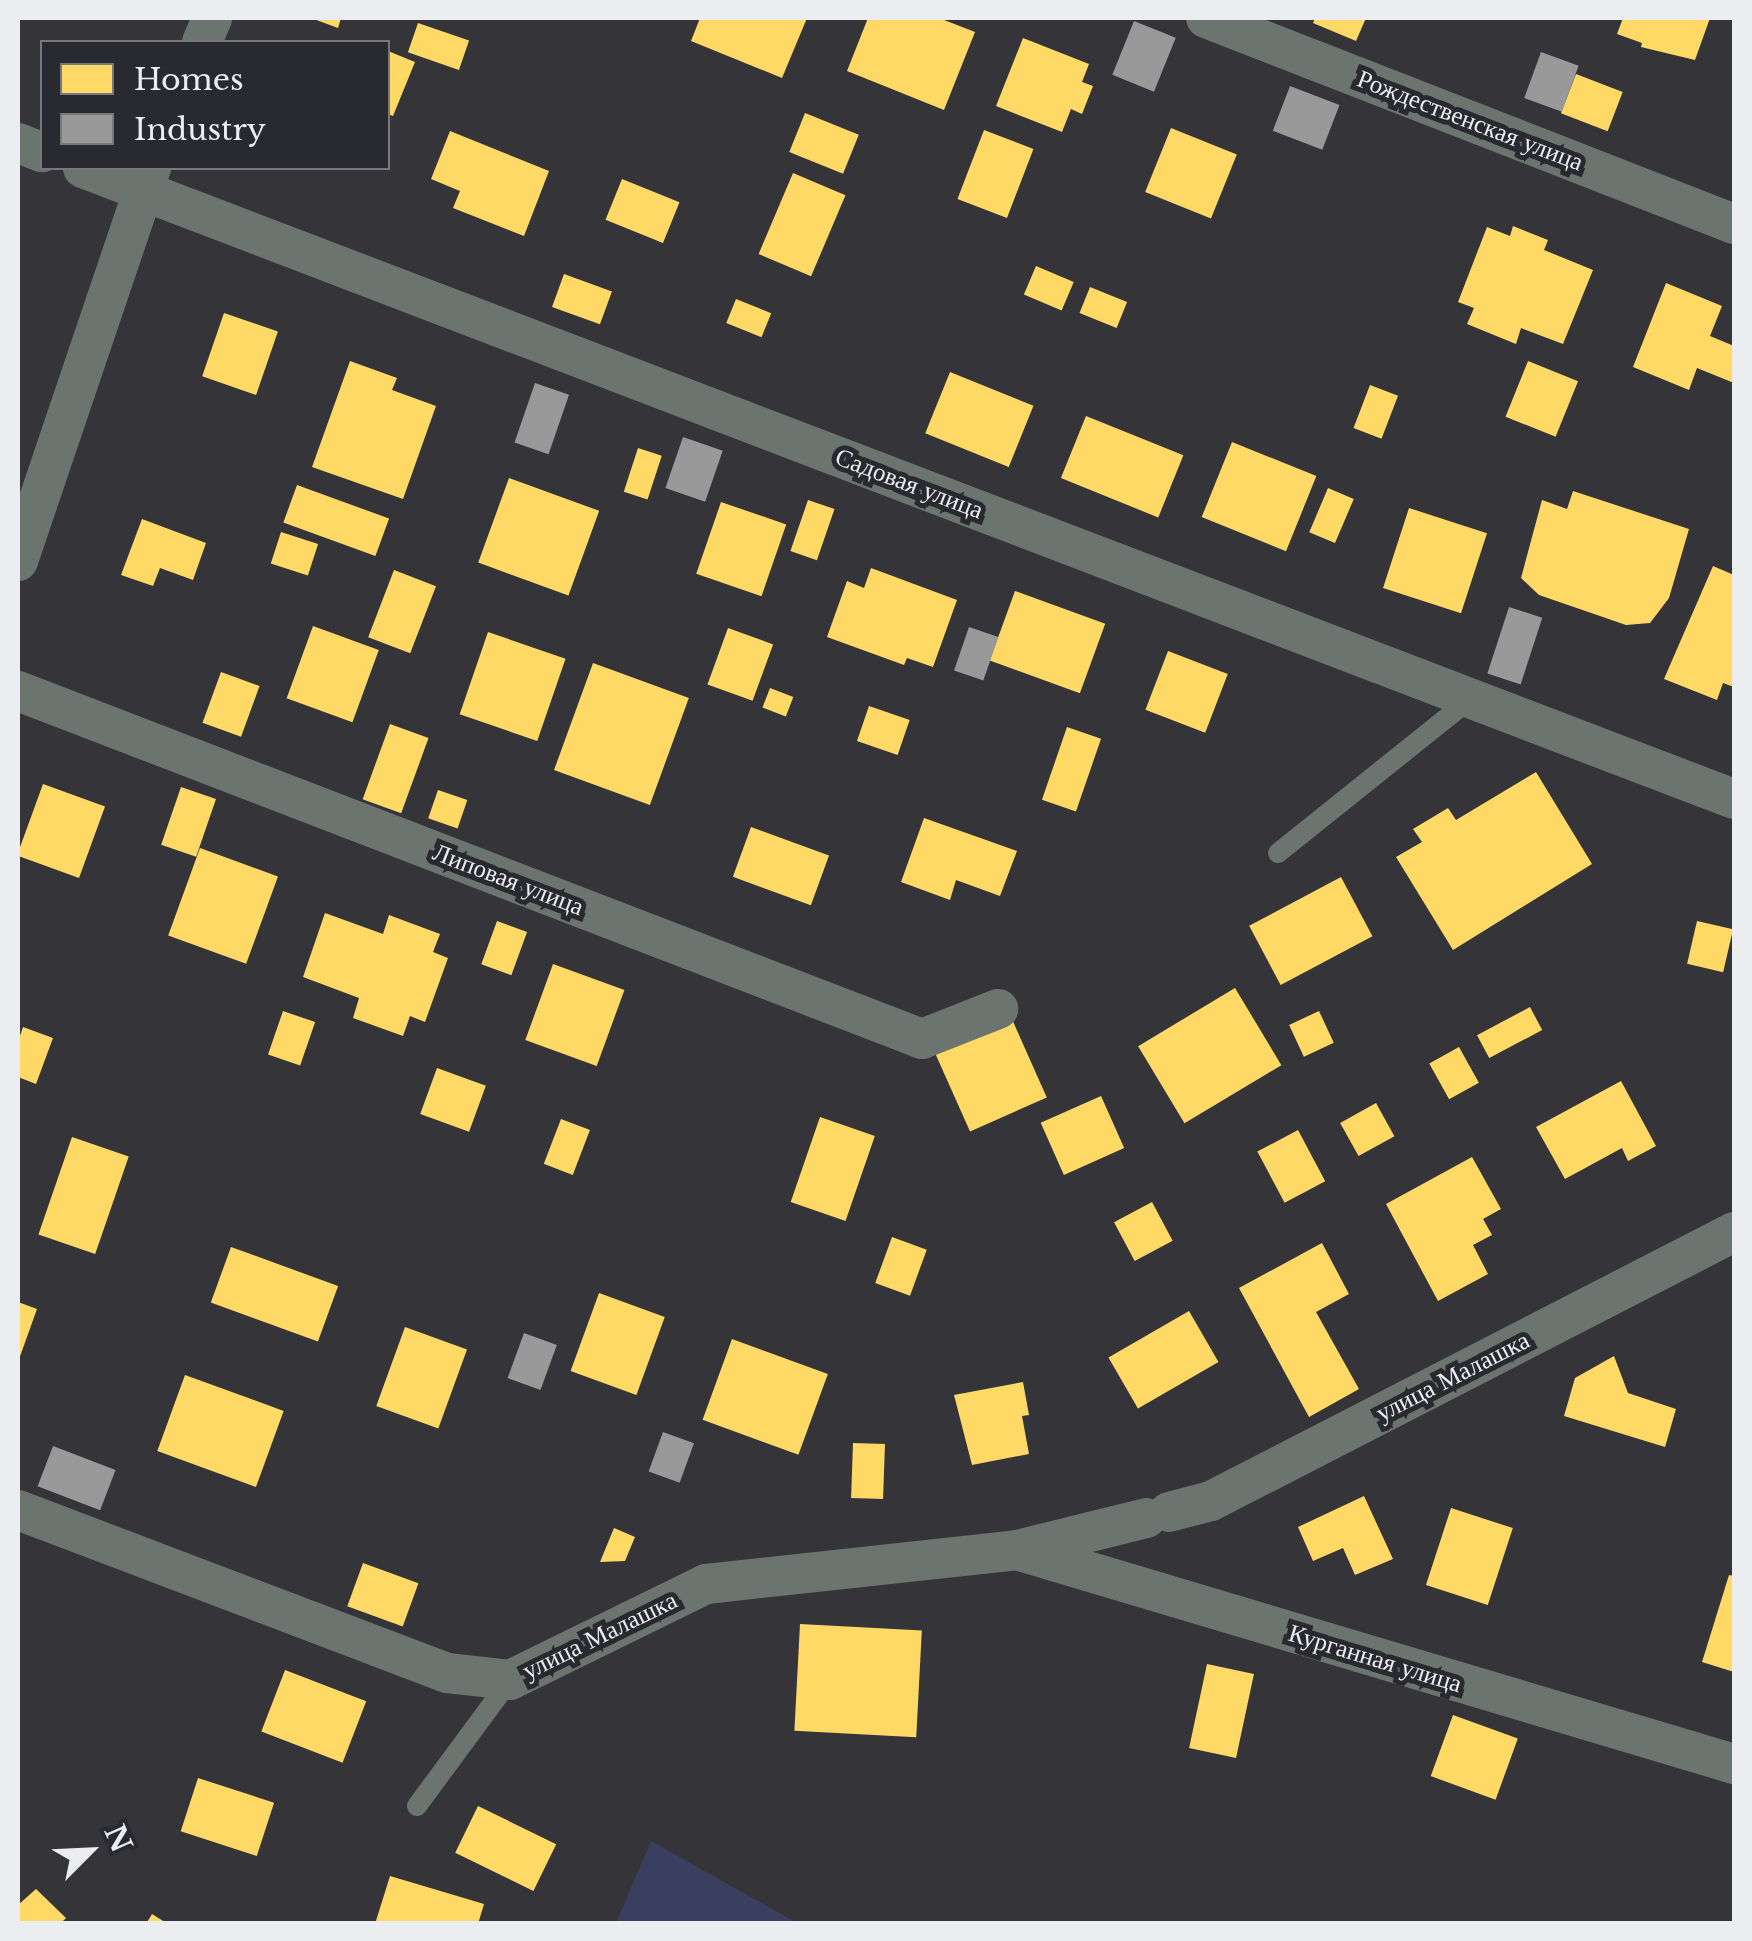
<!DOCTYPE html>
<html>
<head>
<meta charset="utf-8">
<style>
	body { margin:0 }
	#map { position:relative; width:1752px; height:1941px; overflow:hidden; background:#353539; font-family:"Libre Baskerville",serif }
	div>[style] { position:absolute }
	.green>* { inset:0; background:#3b3f5f }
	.homes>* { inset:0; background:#ffd966; transform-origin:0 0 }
	.industry>* { inset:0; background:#999; transform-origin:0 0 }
	.lane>* { height:20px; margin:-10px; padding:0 10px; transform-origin:10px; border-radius:10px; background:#6c746f }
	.street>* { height:40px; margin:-20px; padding:0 20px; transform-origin:20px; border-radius:20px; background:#6c746f }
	span { translate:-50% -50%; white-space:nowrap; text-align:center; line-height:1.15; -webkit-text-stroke:10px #292a30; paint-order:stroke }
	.street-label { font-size:25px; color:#ecedf1 }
	.frame { position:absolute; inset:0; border:20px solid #ecedf1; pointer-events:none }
	.legend { position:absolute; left:40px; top:40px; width:350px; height:130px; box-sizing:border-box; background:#292a30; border:2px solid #77787d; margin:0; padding:12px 18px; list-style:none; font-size:30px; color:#ecedf1 }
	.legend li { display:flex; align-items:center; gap:20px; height:50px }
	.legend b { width:50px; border:2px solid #77787d }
	.north { position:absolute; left:40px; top:1801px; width:100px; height:100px; -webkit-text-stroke:8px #292a30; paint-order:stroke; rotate:66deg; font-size:28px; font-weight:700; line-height:40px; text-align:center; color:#ecedf1 }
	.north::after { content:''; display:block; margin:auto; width:35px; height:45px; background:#ecedf1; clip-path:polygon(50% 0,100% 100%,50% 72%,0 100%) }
</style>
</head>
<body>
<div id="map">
	<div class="green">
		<div style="clip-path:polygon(651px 1841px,797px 1923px,798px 1923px,616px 1923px)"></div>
	</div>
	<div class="homes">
		<div style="clip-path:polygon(311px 18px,341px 18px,338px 28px)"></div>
		<div style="clip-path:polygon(700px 18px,807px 18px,782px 78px,691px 41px)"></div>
		<div style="clip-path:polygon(868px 18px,939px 18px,975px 32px,944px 110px,847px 71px)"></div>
		<div style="clip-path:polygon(1315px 18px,1366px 18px,1356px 41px,1313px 23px)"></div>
		<div style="clip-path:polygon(1623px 18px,1710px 18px,1695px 60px,1641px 47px,1642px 43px,1617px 34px)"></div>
		<div style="left:418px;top:23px;width:54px;height:31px;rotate:19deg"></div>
		<div style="clip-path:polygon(1023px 38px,1089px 64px,1082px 82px,1093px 86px,1082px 114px,1071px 109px,1062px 132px,996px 106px)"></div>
		<div style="clip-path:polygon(388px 51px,415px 62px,393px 116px,388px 114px)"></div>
		<div style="left:1576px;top:74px;width:50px;height:42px;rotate:21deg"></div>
		<div style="left:805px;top:113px;width:58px;height:42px;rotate:22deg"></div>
		<div style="left:1171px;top:128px;width:71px;height:69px;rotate:22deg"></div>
		<div style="left:984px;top:130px;width:53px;height:74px;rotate:21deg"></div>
		<div style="clip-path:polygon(450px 131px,549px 171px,524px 236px,453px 208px,460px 191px,431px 179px)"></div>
		<div style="left:793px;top:173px;width:57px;height:88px;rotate:23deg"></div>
		<div style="left:622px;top:179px;width:62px;height:44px;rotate:22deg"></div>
		<div style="clip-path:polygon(1513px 226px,1548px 240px,1544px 250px,1593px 270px,1563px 344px,1521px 328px,1516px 344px,1467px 324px,1474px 308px,1458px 302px,1487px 227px,1510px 236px)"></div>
		<div style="left:1036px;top:266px;width:41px;height:31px;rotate:23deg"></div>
		<div style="left:564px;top:274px;width:51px;height:35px;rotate:20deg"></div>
		<div style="clip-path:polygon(1666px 283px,1722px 306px,1710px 336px,1734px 346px,1734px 383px,1697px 368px,1689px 390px,1633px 367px)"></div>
		<div style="left:1090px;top:287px;width:40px;height:28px;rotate:22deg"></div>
		<div style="left:736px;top:299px;width:38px;height:26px;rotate:22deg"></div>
		<div style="left:224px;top:313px;width:57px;height:67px;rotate:19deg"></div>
		<div style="clip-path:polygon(350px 361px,397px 378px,392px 390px,436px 406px,403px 499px,312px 467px)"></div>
		<div style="left:1528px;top:361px;width:54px;height:60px;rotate:22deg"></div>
		<div style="left:950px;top:372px;width:90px;height:66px;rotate:22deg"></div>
		<div style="left:1370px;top:385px;width:30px;height:46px;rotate:21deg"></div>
		<div style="left:1086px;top:416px;width:105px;height:67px;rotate:22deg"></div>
		<div style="left:1232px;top:442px;width:91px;height:81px;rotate:22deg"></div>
		<div style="left:638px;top:448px;width:25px;height:46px;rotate:18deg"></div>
		<div style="left:509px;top:478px;width:96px;height:90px;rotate:20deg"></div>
		<div style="left:297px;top:485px;width:98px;height:40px;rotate:20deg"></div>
		<div style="left:1328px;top:488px;width:28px;height:48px;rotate:23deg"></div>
		<div style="clip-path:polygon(1573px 491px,1689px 529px,1669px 598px,1650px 623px,1626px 625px,1539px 595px,1521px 578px,1542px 500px,1567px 509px)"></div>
		<div style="left:808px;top:500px;width:28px;height:54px;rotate:19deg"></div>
		<div style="left:721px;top:502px;width:69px;height:76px;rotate:19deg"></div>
		<div style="left:1409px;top:508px;width:82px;height:84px;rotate:18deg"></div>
		<div style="clip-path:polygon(142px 519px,206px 543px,193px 580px,160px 568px,153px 586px,121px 575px)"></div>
		<div style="left:281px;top:532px;width:39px;height:33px;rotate:18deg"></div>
		<div style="clip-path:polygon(1713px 566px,1734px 575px,1734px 687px,1723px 683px,1717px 700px,1664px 679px)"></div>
		<div style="clip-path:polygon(871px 568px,957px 600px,933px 667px,907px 658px,904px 665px,827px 637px,847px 581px,864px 588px)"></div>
		<div style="left:394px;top:570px;width:45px;height:72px;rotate:21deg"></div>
		<div style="left:1015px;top:591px;width:96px;height:74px;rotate:20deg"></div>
		<div style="left:313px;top:626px;width:70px;height:77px;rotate:20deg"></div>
		<div style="left:728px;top:628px;width:48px;height:60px;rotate:20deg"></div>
		<div style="left:488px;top:632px;width:82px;height:87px;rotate:19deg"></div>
		<div style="left:1168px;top:651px;width:64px;height:63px;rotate:21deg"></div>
		<div style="left:593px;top:663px;width:102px;height:114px;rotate:20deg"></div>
		<div style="left:221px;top:672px;width:41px;height:54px;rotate:20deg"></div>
		<div style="left:770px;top:688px;width:25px;height:21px;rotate:21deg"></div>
		<div style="left:869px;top:706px;width:43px;height:37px;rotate:19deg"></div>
		<div style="left:390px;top:724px;width:41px;height:80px;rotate:20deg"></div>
		<div style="left:1067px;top:727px;width:36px;height:77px;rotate:19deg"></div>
		<div style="clip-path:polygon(1536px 772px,1592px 864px,1453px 950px,1396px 857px,1422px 842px,1413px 829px,1448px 808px,1456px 820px)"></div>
		<div style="left:43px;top:784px;width:66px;height:76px;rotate:20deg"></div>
		<div style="left:181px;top:787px;width:37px;height:61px;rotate:19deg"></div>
		<div style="left:438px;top:790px;width:31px;height:30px;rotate:19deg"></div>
		<div style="clip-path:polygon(924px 818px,1017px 851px,1000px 896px,956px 880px,950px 900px,901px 882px)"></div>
		<div style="left:751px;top:827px;width:83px;height:53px;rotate:20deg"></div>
		<div style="left:200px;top:848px;width:83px;height:93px;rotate:20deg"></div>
		<div style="left:1341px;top:877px;width:67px;height:104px;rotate:62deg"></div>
		<div style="clip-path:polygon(325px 913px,383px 934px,389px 915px,440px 934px,433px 952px,448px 958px,425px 1022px,410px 1016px,403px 1036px,353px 1018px,359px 998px,303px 977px)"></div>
		<div style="left:497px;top:921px;width:32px;height:46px;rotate:20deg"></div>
		<div style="left:1697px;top:921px;width:37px;height:44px;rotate:13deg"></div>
		<div style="left:553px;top:964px;width:76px;height:81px;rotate:20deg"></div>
		<div style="left:1235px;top:988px;width:90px;height:113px;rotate:59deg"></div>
		<div style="left:1530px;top:1007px;width:26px;height:60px;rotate:62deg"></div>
		<div style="left:283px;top:1011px;width:34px;height:46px;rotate:19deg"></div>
		<div style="left:1319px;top:1011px;width:35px;height:33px;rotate:65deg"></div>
		<div style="left:1011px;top:1017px;width:88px;height:84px;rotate:66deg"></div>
		<div style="clip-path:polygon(23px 1027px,53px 1038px,36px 1084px,18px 1077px,18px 1042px)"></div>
		<div style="left:1459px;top:1047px;width:41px;height:34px;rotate:61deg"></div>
		<div style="left:437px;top:1068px;width:52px;height:49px;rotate:20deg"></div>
		<div style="clip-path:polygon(1621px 1081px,1656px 1146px,1628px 1161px,1622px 1148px,1565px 1179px,1536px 1127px)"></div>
		<div style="left:1101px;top:1096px;width:57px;height:66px;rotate:66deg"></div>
		<div style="left:1376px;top:1103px;width:38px;height:41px;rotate:61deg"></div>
		<div style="left:820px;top:1117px;width:58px;height:90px;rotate:19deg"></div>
		<div style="left:561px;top:1119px;width:31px;height:48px;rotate:21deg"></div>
		<div style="left:1298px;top:1130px;width:58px;height:46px;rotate:62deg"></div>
		<div style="left:72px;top:1137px;width:60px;height:103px;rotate:19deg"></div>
		<div style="clip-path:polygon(1472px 1157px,1501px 1209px,1483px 1219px,1492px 1235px,1473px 1245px,1488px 1274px,1438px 1301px,1386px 1204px)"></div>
		<div style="left:1152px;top:1202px;width:44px;height:43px;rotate:62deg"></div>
		<div style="left:892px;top:1237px;width:37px;height:49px;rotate:20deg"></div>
		<div style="clip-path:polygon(1322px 1243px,1349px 1294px,1316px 1312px,1359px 1389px,1309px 1417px,1239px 1288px)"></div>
		<div style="left:231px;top:1247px;width:114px;height:59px;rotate:20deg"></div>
		<div style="left:599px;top:1293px;width:70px;height:83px;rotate:20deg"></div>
		<div style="clip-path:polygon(18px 1302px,37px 1309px,18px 1362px)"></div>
		<div style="left:1189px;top:1311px;width:59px;height:93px;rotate:60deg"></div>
		<div style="left:405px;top:1327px;width:66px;height:84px;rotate:20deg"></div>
		<div style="left:732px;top:1339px;width:102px;height:86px;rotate:20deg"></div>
		<div style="clip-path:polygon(1614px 1356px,1628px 1393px,1676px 1409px,1665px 1447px,1564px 1416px,1575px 1378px)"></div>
		<div style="left:185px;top:1375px;width:105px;height:81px;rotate:20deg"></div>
		<div style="clip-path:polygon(1023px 1382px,1029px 1415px,1022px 1416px,1029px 1454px,972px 1465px,954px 1395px)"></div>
		<div style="left:853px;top:1443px;width:32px;height:55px;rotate:2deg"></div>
		<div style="clip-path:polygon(1364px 1496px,1393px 1559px,1355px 1575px,1343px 1548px,1313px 1561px,1298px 1527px)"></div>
		<div style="left:1451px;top:1508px;width:65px;height:81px;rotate:18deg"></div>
		<div style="clip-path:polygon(614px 1528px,635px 1537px,625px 1561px,600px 1562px)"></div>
		<div style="left:363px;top:1563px;width:59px;height:46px;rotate:20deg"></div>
		<div style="clip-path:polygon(1729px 1575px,1734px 1576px,1734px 1672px,1702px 1662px)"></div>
		<div style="left:800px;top:1624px;width:122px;height:107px;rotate:3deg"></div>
		<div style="left:1207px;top:1664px;width:48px;height:86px;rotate:12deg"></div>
		<div style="left:285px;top:1670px;width:87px;height:66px;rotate:21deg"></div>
		<div style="left:1453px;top:1715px;width:69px;height:65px;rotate:20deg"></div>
		<div style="left:198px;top:1778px;width:80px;height:56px;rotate:18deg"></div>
		<div style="left:478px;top:1806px;width:87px;height:52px;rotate:26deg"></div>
		<div style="clip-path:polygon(390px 1876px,484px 1904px,478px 1924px,375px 1924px)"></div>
		<div style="clip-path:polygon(36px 1889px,66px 1918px,60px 1924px,18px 1924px,18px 1905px)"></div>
		<div style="clip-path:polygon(152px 1914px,168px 1924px,146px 1924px)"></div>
	</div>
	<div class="industry">
		<div style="left:1134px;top:21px;width:45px;height:58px;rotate:22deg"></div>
		<div style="left:1541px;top:52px;width:40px;height:49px;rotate:20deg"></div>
		<div style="left:1290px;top:86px;width:53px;height:48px;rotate:21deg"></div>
		<div style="left:535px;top:383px;width:36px;height:63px;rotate:19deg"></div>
		<div style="left:683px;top:437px;width:42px;height:54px;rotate:19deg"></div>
		<div style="left:1509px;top:607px;width:35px;height:70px;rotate:18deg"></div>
		<div style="left:969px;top:627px;width:31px;height:46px;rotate:19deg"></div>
		<div style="left:524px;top:1333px;width:35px;height:48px;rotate:20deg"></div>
		<div style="left:663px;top:1432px;width:33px;height:42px;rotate:20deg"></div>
		<div style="left:53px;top:1446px;width:67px;height:43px;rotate:21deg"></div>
	</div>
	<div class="lane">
		<div style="left:1278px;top:853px;width:246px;rotate:-38.7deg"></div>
		<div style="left:417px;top:1806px;width:157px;rotate:-53.6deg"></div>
	</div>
	<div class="street">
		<div style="left:1206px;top:18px;width:567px;rotate:21.31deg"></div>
		<div style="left:202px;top:42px;width:26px;rotate:-67deg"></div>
		<div style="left:18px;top:143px;width:26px;rotate:21deg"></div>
		<div style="left:83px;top:168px;width:1767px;rotate:20.92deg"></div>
		<div style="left:18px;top:561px;width:415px;rotate:-71.3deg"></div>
		<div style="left:18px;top:691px;width:969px;rotate:21.05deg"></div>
		<div style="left:922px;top:1039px;width:82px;rotate:-21.5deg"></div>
		<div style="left:18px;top:1510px;width:459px;rotate:20.8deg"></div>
		<div style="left:447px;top:1673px;width:63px;rotate:6.3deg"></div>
		<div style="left:510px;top:1680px;width:218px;rotate:-26.1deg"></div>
		<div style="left:706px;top:1584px;width:313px;rotate:-6.2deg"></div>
		<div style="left:1017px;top:1550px;width:133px;rotate:-13.9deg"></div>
		<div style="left:1169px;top:1512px;width:43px;rotate:-14.7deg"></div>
		<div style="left:1211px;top:1501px;width:588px;rotate:-27.22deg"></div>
		<div style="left:1020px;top:1551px;width:745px;rotate:16.61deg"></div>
	</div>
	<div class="street-label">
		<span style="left:1470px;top:121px;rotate:21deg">Рождественская улица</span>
		<span style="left:909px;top:484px;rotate:21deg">Садовая улица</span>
		<span style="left:508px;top:880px;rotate:21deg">Липовая улица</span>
		<span style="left:1453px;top:1377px;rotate:-27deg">улица Малашка</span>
		<span style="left:600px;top:1636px;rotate:-26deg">улица Малашка</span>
		<span style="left:1375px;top:1659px;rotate:17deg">Курганная улица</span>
	</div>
	<div class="frame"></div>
	<ul class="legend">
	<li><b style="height:28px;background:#ffd966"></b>Homes</li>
	<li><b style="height:28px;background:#999"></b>Industry</li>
	</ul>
	<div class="north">N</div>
</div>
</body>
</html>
